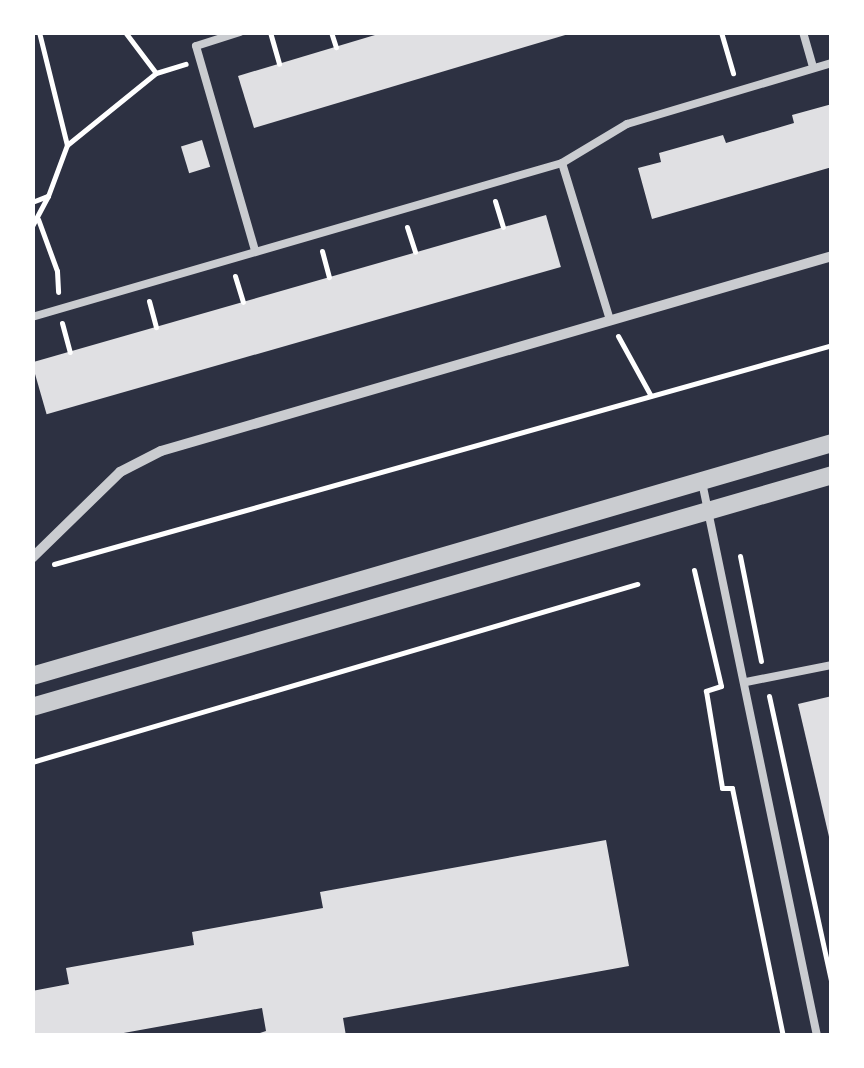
<!DOCTYPE html>
<html>
<head>
<meta charset="utf-8">
<style>
	body { margin:0 }
	#map { position:relative; width:864px; height:1068px; overflow:hidden; background:#2d3142; font-family:Roboto,sans-serif }
	div>[style] { position:absolute }
	.building>* { inset:0; background:#e0e0e3; transform-origin:0 0 }
	.path>* { height:5px; margin:-2.5px; padding:0 2.5px; transform-origin:2.5px; border-radius:2.5px; background:#fff }
	.service>* { height:8px; margin:-4px; padding:0 4px; transform-origin:4px; border-radius:4px; background:#caccd0 }
	.minor>* { height:10px; margin:-5px; padding:0 5px; transform-origin:5px; border-radius:5px; background:#caccd0 }
	.tertiary>* { height:18px; margin:-9px; padding:0 9px; transform-origin:9px; border-radius:9px; background:#caccd0 }
	span { translate:-50% -50%; white-space:nowrap; text-align:center; line-height:1.15; -webkit-text-stroke:10px #fff; paint-order:stroke }
	.frame { position:absolute; inset:0; border:35px solid #fff; pointer-events:none }
</style>
</head>
<body>
<div id="map">
	<div class="building">
		<div style="clip-path:polygon(385px 32px,572px 32px,572px 33px,254px 128px,238px 76px)"></div>
		<div style="clip-path:polygon(832px 104px,832px 167px,652px 219px,638px 168px,661px 162px,659px 153px,723px 135px,726px 143px,794px 123px,792px 115px)"></div>
		<div style="left:202px;top:140px;width:28px;height:22px;rotate:73deg"></div>
		<div style="left:546px;top:215px;width:54px;height:535px;rotate:74deg"></div>
		<div style="clip-path:polygon(832px 696px,832px 841px,830px 841px,798px 704px)"></div>
		<div style="clip-path:polygon(606px 840px,629px 966px,343px 1018px,346px 1036px,251px 1036px,266px 1031px,262px 1008px,107px 1036px,32px 1036px,32px 991px,69px 984px,66px 968px,194px 945px,192px 932px,323px 908px,320px 892px)"></div>
	</div>
	<div class="path">
		<div style="left:39px;top:32px;width:116px;rotate:76.1deg"></div>
		<div style="left:125px;top:32px;width:51px;rotate:52.9deg"></div>
		<div style="left:270px;top:32px;width:33px;rotate:74deg"></div>
		<div style="left:331px;top:32px;width:16px;rotate:72deg"></div>
		<div style="left:721px;top:32px;width:43px;rotate:73.7deg"></div>
		<div style="left:495px;top:201px;width:27px;rotate:73deg"></div>
		<div style="left:32px;top:202px;width:17px;rotate:-21deg"></div>
		<div style="left:48px;top:196px;width:54px;rotate:-69.6deg"></div>
		<div style="left:67px;top:145px;width:114px;rotate:-39deg"></div>
		<div style="left:156px;top:73px;width:31px;rotate:-17deg"></div>
		<div style="left:38px;top:219px;width:55px;rotate:69.9deg"></div>
		<div style="left:57px;top:271px;width:21px;rotate:87deg"></div>
		<div style="left:32px;top:226px;width:34px;rotate:-62deg"></div>
		<div style="left:407px;top:227px;width:26px;rotate:72deg"></div>
		<div style="left:322px;top:251px;width:27px;rotate:75deg"></div>
		<div style="left:235px;top:276px;width:27px;rotate:73deg"></div>
		<div style="left:149px;top:301px;width:27px;rotate:75deg"></div>
		<div style="left:62px;top:323px;width:30px;rotate:75deg"></div>
		<div style="left:618px;top:336px;width:68px;rotate:61.2deg"></div>
		<div style="left:740px;top:556px;width:107px;rotate:78.7deg"></div>
		<div style="left:54px;top:564px;width:808px;rotate:-15.72deg"></div>
		<div style="left:694px;top:570px;width:119px;rotate:76.9deg"></div>
		<div style="left:721px;top:686px;width:16px;rotate:162deg"></div>
		<div style="left:706px;top:691px;width:98px;rotate:80.6deg"></div>
		<div style="left:722px;top:788px;width:10px"></div>
		<div style="left:732px;top:788px;width:253px;rotate:78.4deg"></div>
		<div style="left:769px;top:696px;width:295px;rotate:77.7deg"></div>
		<div style="left:32px;top:762px;width:631px;rotate:-16.39deg"></div>
	</div>
	<div class="service">
		<div style="left:240px;top:32px;width:46px;rotate:162.3deg"></div>
		<div style="left:196px;top:46px;width:213px;rotate:73.9deg"></div>
		<div style="left:803px;top:32px;width:37px;rotate:74deg"></div>
		<div style="left:562px;top:163px;width:164px;rotate:73deg"></div>
		<div style="left:32px;top:317px;width:552px;rotate:-16.2deg"></div>
		<div style="left:562px;top:163px;width:76px;rotate:-31deg"></div>
		<div style="left:627px;top:124px;width:214px;rotate:-16.6deg"></div>
		<div style="left:702px;top:482px;width:566px;rotate:78.27deg"></div>
		<div style="left:746px;top:682px;width:88px;rotate:-11.2deg"></div>
	</div>
	<div class="minor">
		<div style="left:32px;top:558px;width:123px;rotate:-44.3deg"></div>
		<div style="left:120px;top:472px;width:46px;rotate:-27.1deg"></div>
		<div style="left:161px;top:451px;width:699px;rotate:-16.2deg"></div>
	</div>
	<div class="tertiary">
		<div style="left:32px;top:676px;width:833px;rotate:-16.24deg"></div>
		<div style="left:32px;top:707px;width:833px;rotate:-16.17deg"></div>
	</div>
	<div class="frame"></div>
</div>
</body>
</html>
